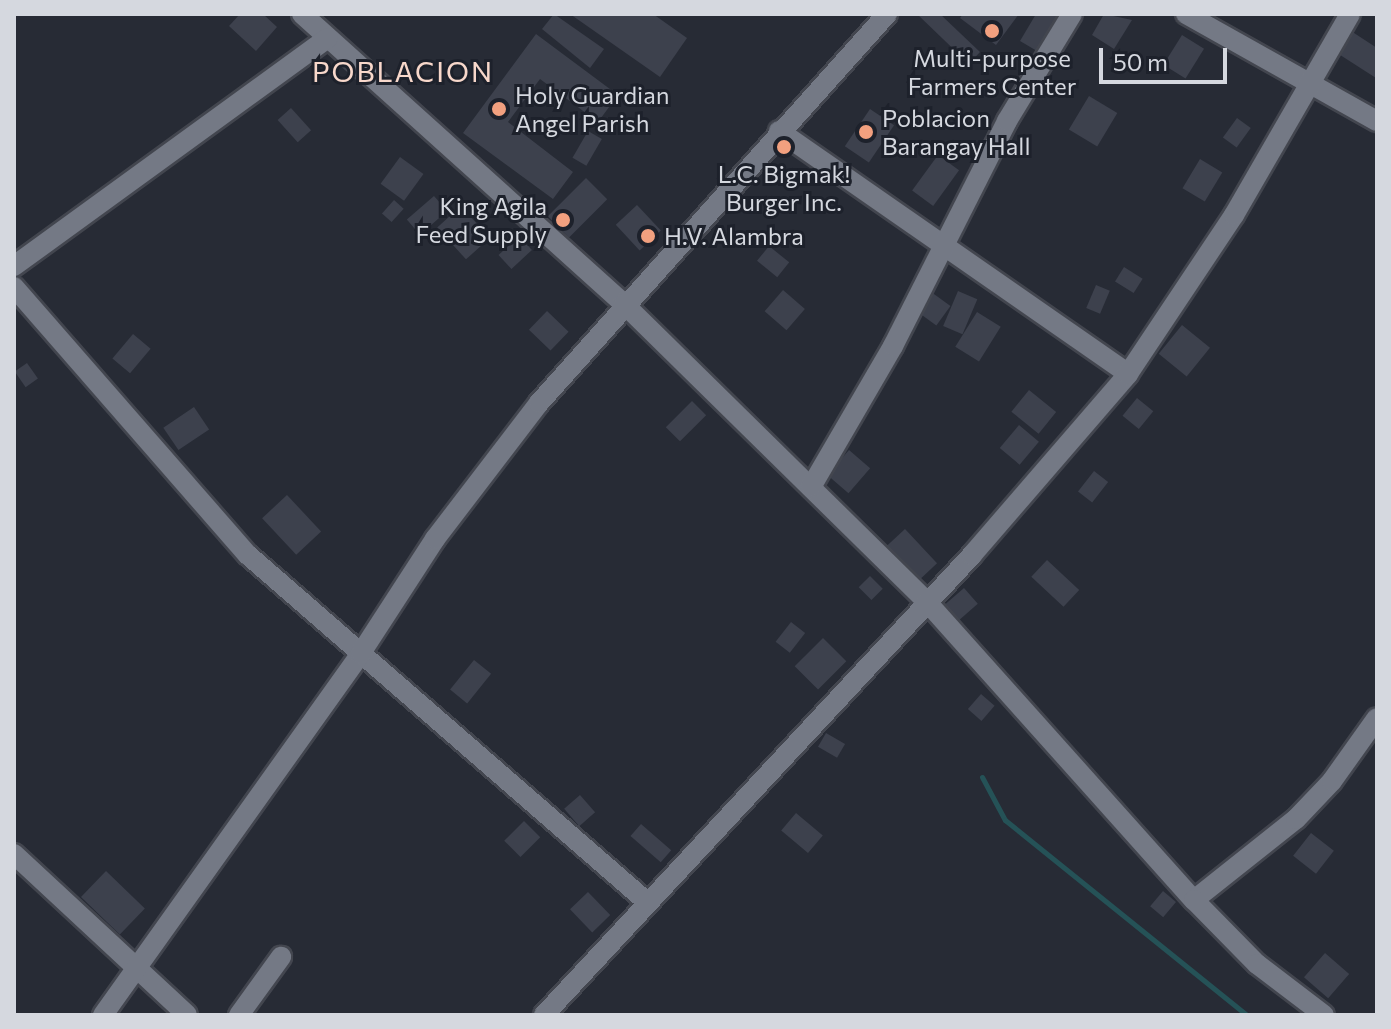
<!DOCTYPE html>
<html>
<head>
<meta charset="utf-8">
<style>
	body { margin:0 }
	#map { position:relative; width:1391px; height:1029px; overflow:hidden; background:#272b35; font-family:Commissioner,sans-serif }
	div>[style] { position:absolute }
	.stream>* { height:5px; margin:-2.5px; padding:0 2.5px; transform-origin:2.5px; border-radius:2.5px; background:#255257 }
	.building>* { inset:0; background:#3d414d; transform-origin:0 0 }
	.roads { filter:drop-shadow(2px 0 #43464f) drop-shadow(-2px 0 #43464f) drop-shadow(0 2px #43464f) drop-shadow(0 -2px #43464f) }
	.minor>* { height:20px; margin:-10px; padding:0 10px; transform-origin:10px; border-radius:10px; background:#747985 }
	.dots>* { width:22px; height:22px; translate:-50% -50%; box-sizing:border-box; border:4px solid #1d212b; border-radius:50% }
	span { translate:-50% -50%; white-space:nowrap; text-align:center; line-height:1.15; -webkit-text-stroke:6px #1d212b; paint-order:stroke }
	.poi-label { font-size:24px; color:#d5d8df }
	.left { translate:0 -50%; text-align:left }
	.right { translate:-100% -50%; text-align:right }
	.quarter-label { font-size:28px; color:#f8d8cb; letter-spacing:2px }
	.frame { position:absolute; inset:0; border:16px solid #d5d8df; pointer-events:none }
	.scale { position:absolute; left:1099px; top:48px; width:128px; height:36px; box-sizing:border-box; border:4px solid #d5d8df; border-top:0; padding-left:10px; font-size:24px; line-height:28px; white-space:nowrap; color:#d5d8df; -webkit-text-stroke:6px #1d212b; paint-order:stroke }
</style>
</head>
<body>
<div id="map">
	<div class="stream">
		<div style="left:982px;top:777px;width:49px;rotate:61.9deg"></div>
		<div style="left:1005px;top:820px;width:311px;rotate:38.9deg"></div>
	</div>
	<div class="building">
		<div style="clip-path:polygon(240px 14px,263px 14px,277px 27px,256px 51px,229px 26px)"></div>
		<div style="clip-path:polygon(554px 14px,604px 49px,590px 68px,542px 29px)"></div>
		<div style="clip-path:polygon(570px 14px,653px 14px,687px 38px,660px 77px)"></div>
		<div style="clip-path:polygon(917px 14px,940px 14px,980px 52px,969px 64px)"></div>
		<div style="clip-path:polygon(963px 14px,1019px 14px,996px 45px,960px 18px)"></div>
		<div style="clip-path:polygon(1036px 14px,1060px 14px,1037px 51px,1020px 41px)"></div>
		<div style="clip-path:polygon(1104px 14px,1132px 20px,1114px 49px,1092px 35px)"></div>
		<div style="clip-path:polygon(1351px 31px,1377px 48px,1376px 78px,1337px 53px)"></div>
		<div style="clip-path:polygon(536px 34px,618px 95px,598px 122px,540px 79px,508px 122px,573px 172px,553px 199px,463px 133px)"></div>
		<div style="left:1182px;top:35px;width:26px;height:35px;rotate:32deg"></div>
		<div style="left:1089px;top:96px;width:33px;height:39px;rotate:31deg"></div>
		<div style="left:291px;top:108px;width:30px;height:18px;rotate:48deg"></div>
		<div style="left:870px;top:109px;width:29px;height:45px;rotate:34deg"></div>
		<div style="left:1237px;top:118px;width:17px;height:24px;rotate:36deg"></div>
		<div style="left:588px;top:131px;width:16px;height:31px;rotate:30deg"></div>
		<div style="left:938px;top:155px;width:26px;height:44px;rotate:36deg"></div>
		<div style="left:400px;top:157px;width:29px;height:33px;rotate:36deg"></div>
		<div style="left:1200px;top:159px;width:26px;height:34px;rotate:31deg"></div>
		<div style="left:586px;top:178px;width:30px;height:54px;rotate:45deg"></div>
		<div style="left:434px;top:196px;width:20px;height:36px;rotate:49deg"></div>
		<div style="left:394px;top:200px;width:13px;height:18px;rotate:42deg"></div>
		<div style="left:637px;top:205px;width:35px;height:29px;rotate:47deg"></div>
		<div style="left:461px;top:206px;width:43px;height:32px;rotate:48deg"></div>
		<div style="left:519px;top:236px;width:19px;height:28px;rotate:47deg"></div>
		<div style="left:769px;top:246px;width:26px;height:19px;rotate:39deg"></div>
		<div style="left:1124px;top:267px;width:22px;height:17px;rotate:32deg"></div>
		<div style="left:1096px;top:285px;width:15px;height:25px;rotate:23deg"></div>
		<div style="left:927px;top:289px;width:29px;height:24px;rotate:36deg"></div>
		<div style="left:783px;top:290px;width:29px;height:28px;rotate:41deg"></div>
		<div style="left:958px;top:291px;width:21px;height:38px;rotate:23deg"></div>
		<div style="left:547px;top:311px;width:30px;height:26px;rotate:44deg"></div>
		<div style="left:977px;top:312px;width:28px;height:41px;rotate:32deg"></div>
		<div style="left:1182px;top:325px;width:36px;height:37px;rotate:39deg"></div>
		<div style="left:133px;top:334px;width:23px;height:32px;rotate:40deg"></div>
		<div style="left:27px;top:363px;width:19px;height:15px;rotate:55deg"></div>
		<div style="left:1029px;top:390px;width:35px;height:28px;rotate:39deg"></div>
		<div style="left:1137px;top:398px;width:21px;height:23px;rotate:39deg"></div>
		<div style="left:692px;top:401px;width:20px;height:37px;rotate:45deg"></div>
		<div style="left:194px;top:407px;width:27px;height:37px;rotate:56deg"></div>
		<div style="left:1019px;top:425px;width:26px;height:30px;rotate:40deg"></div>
		<div style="left:849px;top:450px;width:28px;height:33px;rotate:41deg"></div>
		<div style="left:1094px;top:471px;width:18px;height:26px;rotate:38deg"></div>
		<div style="left:287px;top:495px;width:50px;height:34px;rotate:47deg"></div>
		<div style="left:905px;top:529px;width:47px;height:28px;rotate:47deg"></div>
		<div style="left:1047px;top:560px;width:44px;height:23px;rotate:43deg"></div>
		<div style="left:870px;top:576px;width:18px;height:16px;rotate:45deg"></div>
		<div style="left:964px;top:588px;width:21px;height:31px;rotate:49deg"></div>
		<div style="left:791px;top:622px;width:18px;height:25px;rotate:38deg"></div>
		<div style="left:823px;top:638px;width:33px;height:40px;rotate:45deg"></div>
		<div style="left:474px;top:660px;width:22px;height:38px;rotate:39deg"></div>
		<div style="left:981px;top:694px;width:18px;height:20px;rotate:41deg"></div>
		<div style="left:826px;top:733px;width:22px;height:16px;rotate:30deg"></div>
		<div style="left:580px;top:795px;width:23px;height:21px;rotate:49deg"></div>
		<div style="left:796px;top:813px;width:35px;height:23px;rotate:40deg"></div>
		<div style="left:524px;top:821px;width:23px;height:28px;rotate:45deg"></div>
		<div style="left:641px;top:824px;width:40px;height:16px;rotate:41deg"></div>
		<div style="left:1311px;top:833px;width:29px;height:29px;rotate:38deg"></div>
		<div style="left:106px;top:871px;width:54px;height:36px;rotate:44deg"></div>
		<div style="left:1163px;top:891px;width:17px;height:20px;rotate:40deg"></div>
		<div style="left:588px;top:892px;width:32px;height:25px;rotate:46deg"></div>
		<div style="left:1325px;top:953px;width:32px;height:32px;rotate:41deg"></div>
	</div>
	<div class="roads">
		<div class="minor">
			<div style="left:302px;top:14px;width:433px;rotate:42deg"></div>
			<div style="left:624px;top:304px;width:426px;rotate:44.5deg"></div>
			<div style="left:928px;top:603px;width:399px;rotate:48.2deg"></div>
			<div style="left:1194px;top:900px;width:130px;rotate:-38.5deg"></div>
			<div style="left:1296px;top:819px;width:52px;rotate:-46.5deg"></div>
			<div style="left:1332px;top:781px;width:77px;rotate:-54.5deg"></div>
			<div style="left:1186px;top:14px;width:219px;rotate:29.3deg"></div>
			<div style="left:779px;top:131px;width:425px;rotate:34.8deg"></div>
			<div style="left:14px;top:266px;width:388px;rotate:-36deg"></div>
			<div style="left:14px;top:287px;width:356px;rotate:48.9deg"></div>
			<div style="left:248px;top:555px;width:529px;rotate:41.01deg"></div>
			<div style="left:811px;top:487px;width:163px;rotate:-59.8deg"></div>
			<div style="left:893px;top:346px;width:252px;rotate:-63.1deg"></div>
			<div style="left:1007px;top:121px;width:125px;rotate:-58.7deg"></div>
			<div style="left:14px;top:854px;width:236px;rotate:42.9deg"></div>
			<div style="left:1194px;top:900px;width:90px;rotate:45.5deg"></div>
			<div style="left:1257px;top:964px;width:84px;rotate:37.3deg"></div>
			<div style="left:103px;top:1015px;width:445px;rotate:-54.5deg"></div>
			<div style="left:361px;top:653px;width:136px;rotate:-57deg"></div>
			<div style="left:435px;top:539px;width:171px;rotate:-52.6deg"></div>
			<div style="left:539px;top:403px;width:522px;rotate:-48.18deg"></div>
			<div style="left:239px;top:1015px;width:72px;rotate:-54.1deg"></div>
			<div style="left:544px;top:1015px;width:628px;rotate:-47.06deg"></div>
			<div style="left:972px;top:555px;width:239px;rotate:-49.2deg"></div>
			<div style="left:1128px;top:374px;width:191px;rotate:-56.3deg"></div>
			<div style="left:1234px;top:215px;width:232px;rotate:-60deg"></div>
		</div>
	</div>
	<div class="dots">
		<div style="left:992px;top:31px;background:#f2a07f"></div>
		<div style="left:499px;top:109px;background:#f2a07f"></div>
		<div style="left:866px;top:132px;background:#f2a07f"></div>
		<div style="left:784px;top:147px;background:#f2a07f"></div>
		<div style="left:563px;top:220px;background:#f2a07f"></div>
		<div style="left:648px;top:236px;background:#f2a07f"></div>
	</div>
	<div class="poi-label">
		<span style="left:992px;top:72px">Multi-purpose<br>Farmers Center</span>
		<span class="left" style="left:515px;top:109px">Holy Guardian<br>Angel Parish</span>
		<span class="left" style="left:882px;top:132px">Poblacion<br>Barangay Hall</span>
		<span style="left:784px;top:188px">L.C. Bigmak!<br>Burger Inc.</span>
		<span class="right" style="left:547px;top:220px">King Agila<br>Feed Supply</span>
		<span class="left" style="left:664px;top:236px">H.V. Alambra</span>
	</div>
	<div class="quarter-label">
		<span style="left:403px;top:71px">POBLACION</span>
	</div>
	<div class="frame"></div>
	<div class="scale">50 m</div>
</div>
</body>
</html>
